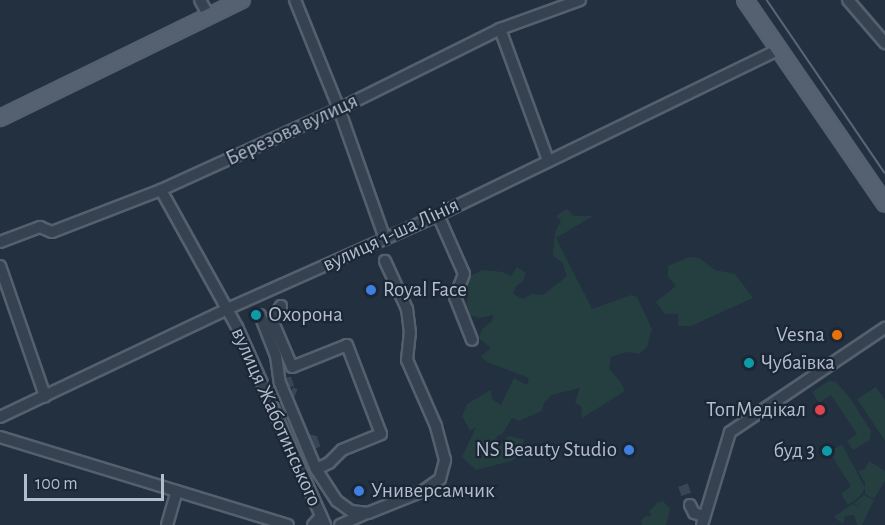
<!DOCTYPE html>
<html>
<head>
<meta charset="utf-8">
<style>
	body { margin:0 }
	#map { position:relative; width:885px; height:525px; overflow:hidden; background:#223040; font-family:"Alegreya Sans",sans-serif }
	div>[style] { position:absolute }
	.green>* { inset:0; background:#253f41 }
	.minor-tunnel>* { height:10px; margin-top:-5px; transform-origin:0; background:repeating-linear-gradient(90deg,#384555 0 10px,transparent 0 15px) }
	.roads { filter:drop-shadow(2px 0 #55606e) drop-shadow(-2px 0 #55606e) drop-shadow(0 2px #55606e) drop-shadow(0 -2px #55606e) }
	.minor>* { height:10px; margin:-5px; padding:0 5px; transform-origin:5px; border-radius:5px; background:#374250 }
	.major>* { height:14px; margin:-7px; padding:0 7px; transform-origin:7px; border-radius:7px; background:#556170 }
	.tram>* { height:1.5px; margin:-0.75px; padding:0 0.75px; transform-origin:0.75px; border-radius:0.75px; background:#586677 }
	.dots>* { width:16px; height:16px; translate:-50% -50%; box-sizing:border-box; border:3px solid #1c2735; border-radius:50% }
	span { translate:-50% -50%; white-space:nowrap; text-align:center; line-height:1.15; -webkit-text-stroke:4.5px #1c2735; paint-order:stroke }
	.street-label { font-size:21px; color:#b3bdcb }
	.poi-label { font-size:21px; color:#b3bdcb }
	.left { translate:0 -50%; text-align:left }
	.right { translate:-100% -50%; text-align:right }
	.scale { position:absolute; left:24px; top:474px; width:140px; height:27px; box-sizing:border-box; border:3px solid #b3bdcb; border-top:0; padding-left:8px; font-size:18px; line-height:21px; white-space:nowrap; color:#b3bdcb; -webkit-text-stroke:4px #1c2735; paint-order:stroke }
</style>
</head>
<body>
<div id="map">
	<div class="green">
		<div style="clip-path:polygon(567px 209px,574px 216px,593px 216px,556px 238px,592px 309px,631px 295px,637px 297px,652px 329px,647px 347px,639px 354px,626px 352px,611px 357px,609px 369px,620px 381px,625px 391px,582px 418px,581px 406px,575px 403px,580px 388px,551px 395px,544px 403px,542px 411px,519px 421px,512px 418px,502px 434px,496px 437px,500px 446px,508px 436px,524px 439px,521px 454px,511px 461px,476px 470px,462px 457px,476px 427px,470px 431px,462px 416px,467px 404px,491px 390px,492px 399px,501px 405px,514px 378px,527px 385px,529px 378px,487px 362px,481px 356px,491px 348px,479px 338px,482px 329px,492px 321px,493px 315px,479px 318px,470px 315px,467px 305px,469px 277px,482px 270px,503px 272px,511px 276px,517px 267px,526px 273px,523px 281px,516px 286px,513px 294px,523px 299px,531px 294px,543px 295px,567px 276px,562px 262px,553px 256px,555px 232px,561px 221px,556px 216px)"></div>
		<div style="clip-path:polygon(689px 257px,699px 258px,715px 270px,735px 274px,753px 298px,691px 326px,678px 326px,678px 314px,665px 314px,656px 302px,676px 286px,668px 277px,668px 266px)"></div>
		<div style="clip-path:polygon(830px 380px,832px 382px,835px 381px,850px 398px,871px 431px,870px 440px,853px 450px,847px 441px,857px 434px,831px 395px,819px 403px,812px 392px)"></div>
		<div style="clip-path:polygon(876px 387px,885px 400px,885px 441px,857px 399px)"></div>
		<div style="clip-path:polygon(842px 444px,865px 488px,860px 496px,848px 505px,841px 494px,851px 486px,829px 452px)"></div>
		<div style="clip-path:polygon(869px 461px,885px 471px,885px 481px,874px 499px,865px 494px,865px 483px,858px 471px,865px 469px)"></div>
		<div style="clip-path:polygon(864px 495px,874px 500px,862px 525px,857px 525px,854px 515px,845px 516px,843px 524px,834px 517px,852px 504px,860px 507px,854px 503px)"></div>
		<div style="clip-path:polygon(663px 501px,670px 509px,666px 525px,642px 525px,641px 521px,646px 515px,649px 517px,651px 514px,649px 512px,657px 503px)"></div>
	</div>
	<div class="minor-tunnel">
		<div style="left:286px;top:378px;width:15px;rotate:70deg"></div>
		<div style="left:291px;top:392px;width:5px;rotate:22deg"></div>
		<div style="left:313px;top:435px;width:4px;rotate:104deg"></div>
		<div style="left:312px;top:439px;width:15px;rotate:67deg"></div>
		<div style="left:683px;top:485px;width:21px;rotate:71deg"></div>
	</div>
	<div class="roads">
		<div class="minor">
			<div style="left:200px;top:0;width:18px;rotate:61deg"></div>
			<div style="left:295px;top:0;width:118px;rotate:68deg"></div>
			<div style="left:339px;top:109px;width:138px;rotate:70.5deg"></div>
			<div style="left:848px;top:0;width:57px;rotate:49.3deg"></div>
			<div style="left:500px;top:29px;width:140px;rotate:69.9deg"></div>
			<div style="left:161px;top:190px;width:157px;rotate:61deg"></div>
			<div style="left:237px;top:327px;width:217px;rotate:66deg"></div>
			<div style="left:438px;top:215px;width:64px;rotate:66.2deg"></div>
			<div style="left:464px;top:274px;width:25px;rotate:111deg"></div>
			<div style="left:455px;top:297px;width:46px;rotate:68.4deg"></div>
			<div style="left:0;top:242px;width:43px;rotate:-20.6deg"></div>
			<div style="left:40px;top:227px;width:13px;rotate:23deg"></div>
			<div style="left:52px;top:232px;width:117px;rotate:-21.1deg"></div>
			<div style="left:161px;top:190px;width:196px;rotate:-24.5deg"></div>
			<div style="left:339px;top:109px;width:180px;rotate:-26.4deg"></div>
			<div style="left:500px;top:29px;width:85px;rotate:-19.9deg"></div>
			<div style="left:0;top:266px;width:138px;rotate:70.9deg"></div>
			<div style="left:281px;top:306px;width:17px;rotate:123deg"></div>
			<div style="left:272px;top:320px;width:51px;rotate:66.9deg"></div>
			<div style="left:292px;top:367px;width:59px;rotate:-21.8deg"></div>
			<div style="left:347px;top:345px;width:95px;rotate:69.1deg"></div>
			<div style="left:381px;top:434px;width:42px;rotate:157.7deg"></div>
			<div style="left:342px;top:450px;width:18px;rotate:135deg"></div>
			<div style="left:329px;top:463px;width:14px;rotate:155deg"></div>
			<div style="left:260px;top:315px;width:44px;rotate:68.7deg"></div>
			<div style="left:276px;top:356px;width:27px;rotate:82deg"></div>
			<div style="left:280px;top:383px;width:93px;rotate:67.3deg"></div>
			<div style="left:316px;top:469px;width:38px;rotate:57deg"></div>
			<div style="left:337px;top:501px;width:17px;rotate:36deg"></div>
			<div style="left:351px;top:511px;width:17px;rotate:7deg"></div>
			<div style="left:368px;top:513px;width:59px;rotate:-21.8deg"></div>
			<div style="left:423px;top:491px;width:21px;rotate:-35deg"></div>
			<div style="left:440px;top:479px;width:20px;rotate:-75deg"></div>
			<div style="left:445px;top:460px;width:35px;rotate:-105deg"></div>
			<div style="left:436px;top:426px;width:72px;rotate:-113.7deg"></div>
			<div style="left:407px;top:360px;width:27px;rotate:-84deg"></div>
			<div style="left:410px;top:333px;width:24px;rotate:-97deg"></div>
			<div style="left:407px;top:309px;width:53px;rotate:-114.6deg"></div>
			<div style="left:0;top:417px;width:249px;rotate:-25.4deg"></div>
			<div style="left:225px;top:310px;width:233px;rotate:-24deg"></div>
			<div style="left:438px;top:215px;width:380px;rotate:-25.9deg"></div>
			<div style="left:0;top:437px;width:301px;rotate:17deg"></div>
			<div style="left:690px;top:505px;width:9px;rotate:63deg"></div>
			<div style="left:694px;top:513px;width:10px;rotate:17deg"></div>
			<div style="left:167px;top:525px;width:35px;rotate:-74deg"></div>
			<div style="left:313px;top:525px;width:12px;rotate:-48deg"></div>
			<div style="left:340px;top:525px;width:30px;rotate:-24deg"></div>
			<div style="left:702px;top:525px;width:97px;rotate:-73.2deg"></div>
			<div style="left:730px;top:432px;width:187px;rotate:-33.9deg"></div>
		</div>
		<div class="major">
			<div style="left:745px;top:0;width:247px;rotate:55.5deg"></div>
			<div style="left:0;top:118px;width:269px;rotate:-26deg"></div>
		</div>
	</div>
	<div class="tram">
		<div style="left:767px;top:0;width:209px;rotate:55.7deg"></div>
	</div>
	<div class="dots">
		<div style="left:371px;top:290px;background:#3f7fe0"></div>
		<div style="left:256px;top:315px;background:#0f9aa8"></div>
		<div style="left:837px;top:335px;background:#e8710a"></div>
		<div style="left:749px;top:363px;background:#0f9aa8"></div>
		<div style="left:820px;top:410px;background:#e0444e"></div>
		<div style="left:629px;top:450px;background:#3f7fe0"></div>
		<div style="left:827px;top:451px;background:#0f9aa8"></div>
		<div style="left:359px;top:491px;background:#3f7fe0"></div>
	</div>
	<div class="street-label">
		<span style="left:292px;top:130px;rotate:-25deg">Березова вулиця</span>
		<span style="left:391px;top:235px;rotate:-25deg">вулиця 1-ша Лінія</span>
		<span style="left:276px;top:417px;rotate:66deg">вулиця Жаботинського</span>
	</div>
	<div class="poi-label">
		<span class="left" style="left:383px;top:290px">Royal Face</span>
		<span class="left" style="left:268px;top:315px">Охорона</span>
		<span class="right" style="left:825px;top:335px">Vesna</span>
		<span class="left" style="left:761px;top:363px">Чубаївка</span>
		<span class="right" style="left:806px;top:410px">ТопМедікал</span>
		<span class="right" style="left:617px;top:450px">NS Beauty Studio</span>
		<span class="right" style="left:815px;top:451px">буд 3</span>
		<span class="left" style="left:371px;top:491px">Универсамчик</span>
	</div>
	<div class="scale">100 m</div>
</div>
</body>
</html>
